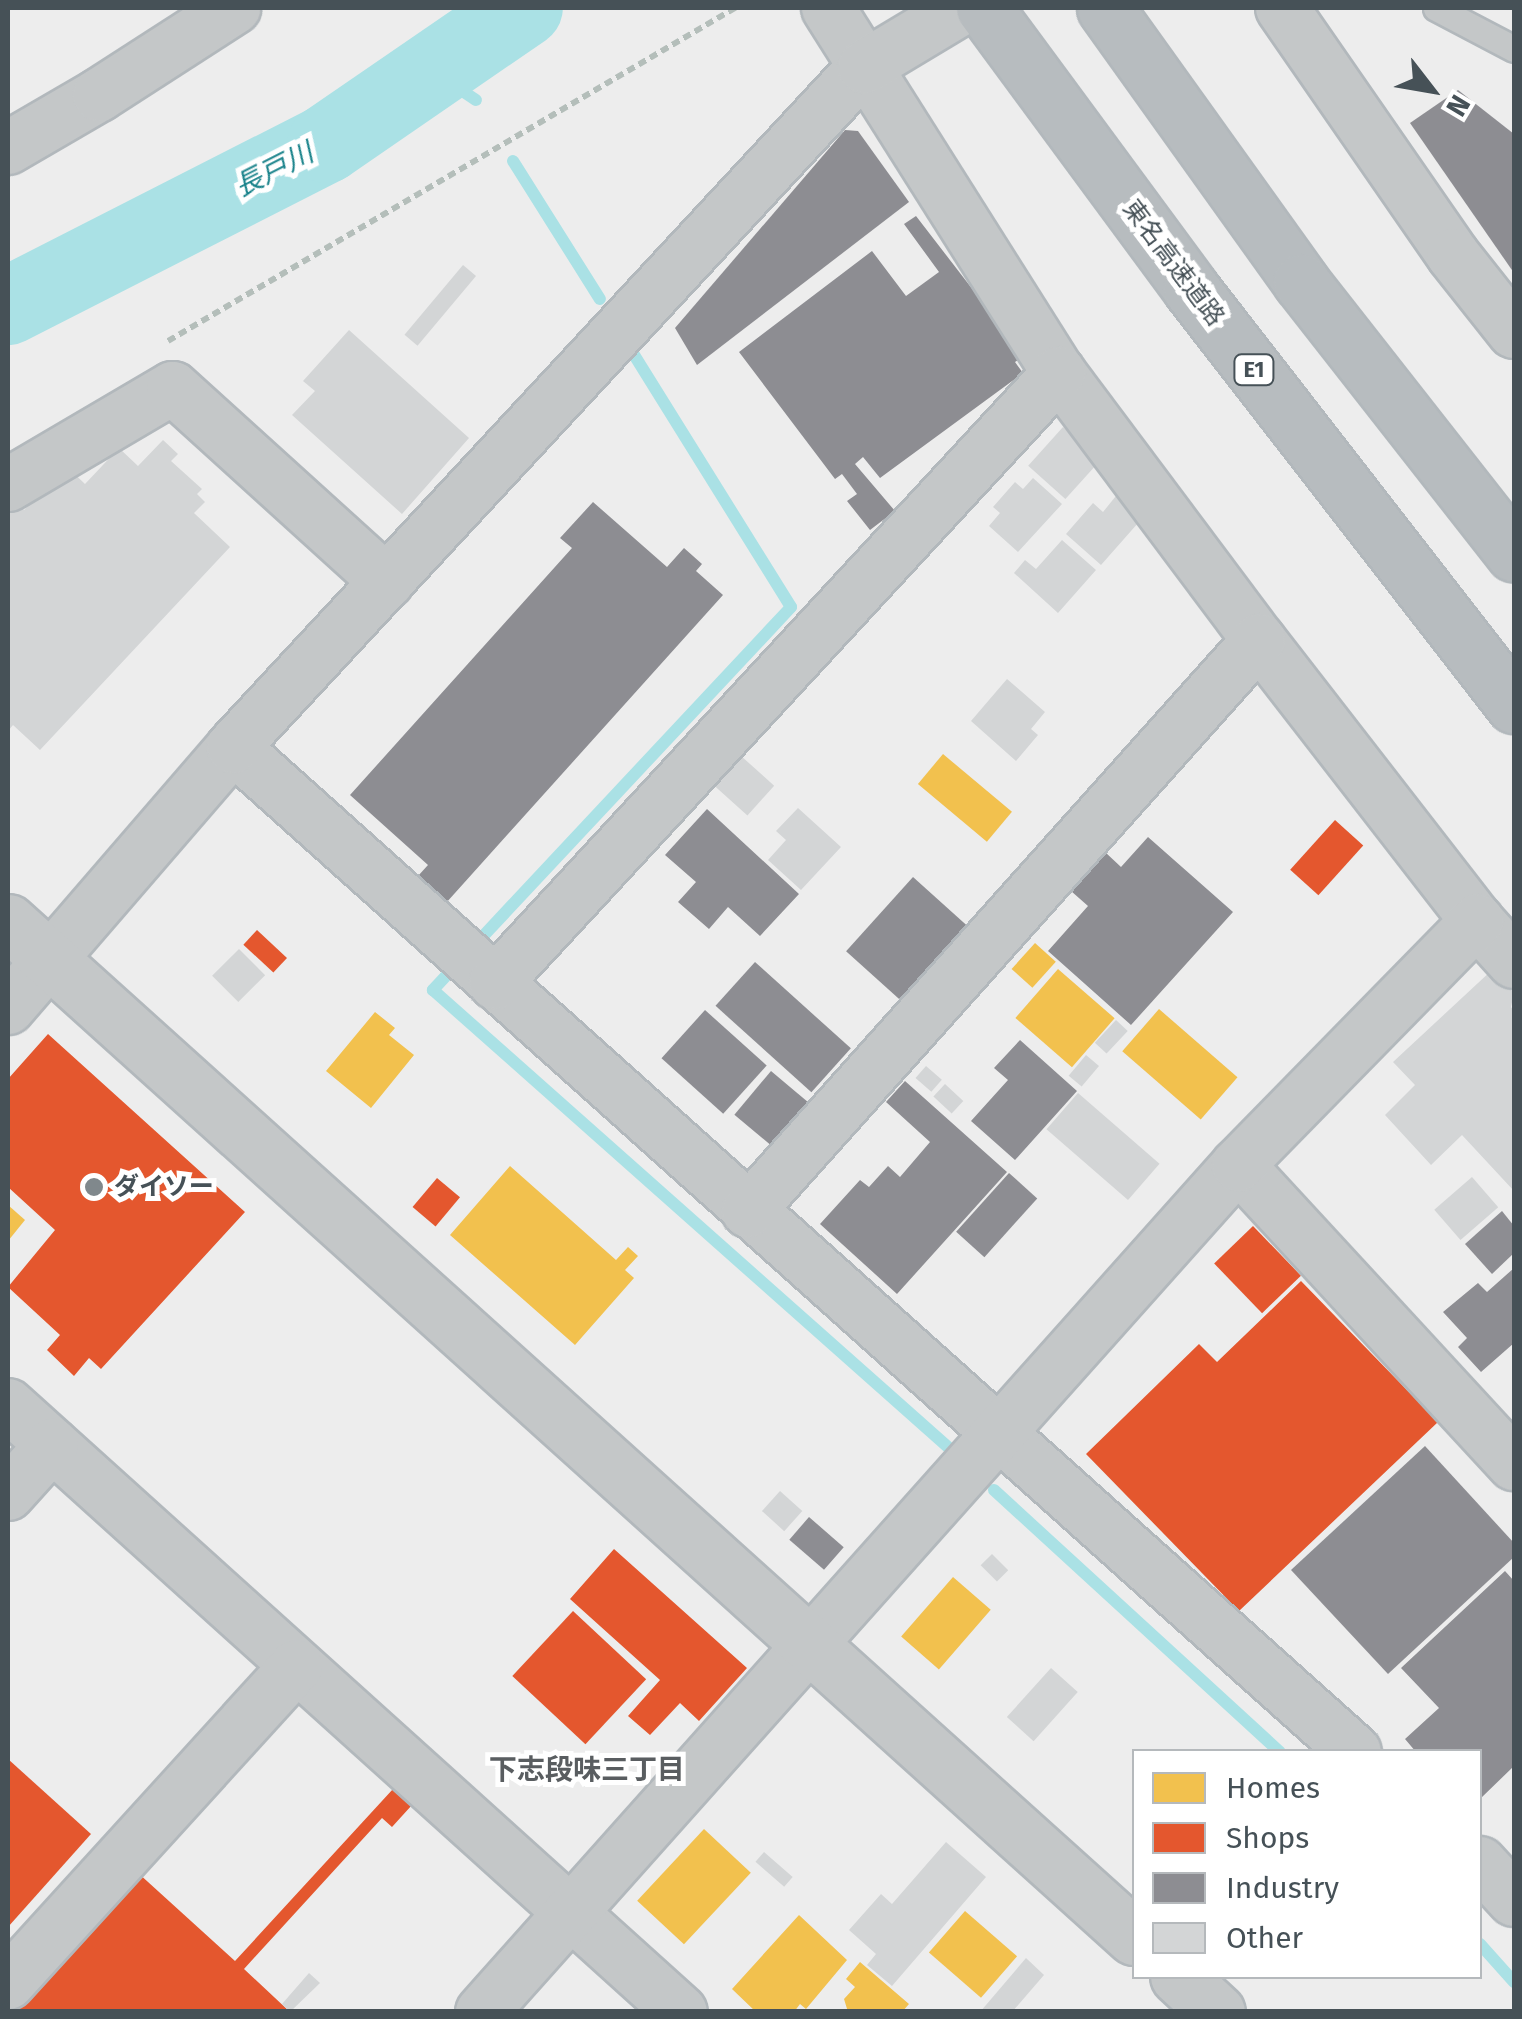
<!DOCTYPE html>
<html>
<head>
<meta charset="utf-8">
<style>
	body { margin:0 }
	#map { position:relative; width:1522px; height:2019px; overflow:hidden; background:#ededed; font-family:"Fira Sans","Noto Sans JP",sans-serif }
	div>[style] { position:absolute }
	.homes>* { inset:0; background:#f2c14e; transform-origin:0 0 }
	.shops>* { inset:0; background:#e4572e; transform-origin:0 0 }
	.industry>* { inset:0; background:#8d8d92; transform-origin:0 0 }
	.stream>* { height:12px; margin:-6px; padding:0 6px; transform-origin:6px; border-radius:6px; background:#aae1e5 }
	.river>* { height:78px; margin:-39px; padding:0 39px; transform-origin:39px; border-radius:39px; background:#aae1e5 }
	.building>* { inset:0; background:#d3d5d6; transform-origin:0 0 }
	.path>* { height:6px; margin-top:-3px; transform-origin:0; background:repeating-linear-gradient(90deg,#b4beba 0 8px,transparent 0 13px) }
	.roads { filter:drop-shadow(2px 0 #b2b8bc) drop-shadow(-2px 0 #b2b8bc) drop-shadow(0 2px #b2b8bc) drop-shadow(0 -2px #b2b8bc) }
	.service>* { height:25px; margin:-12.5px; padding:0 12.5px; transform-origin:12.5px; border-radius:12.5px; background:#c4c7c8 }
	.minor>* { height:52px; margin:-26px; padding:0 26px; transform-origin:26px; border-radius:26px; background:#c4c7c8 }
	.tertiary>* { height:55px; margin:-27.5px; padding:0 27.5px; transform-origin:27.5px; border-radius:27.5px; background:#c4c7c8 }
	.motorway>* { height:55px; margin:-27.5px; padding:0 27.5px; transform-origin:27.5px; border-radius:27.5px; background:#b7bcbf }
	.dots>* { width:28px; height:28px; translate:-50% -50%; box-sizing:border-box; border:5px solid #fff; border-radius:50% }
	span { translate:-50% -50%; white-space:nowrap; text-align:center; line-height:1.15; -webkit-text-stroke:10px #fff; paint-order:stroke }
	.shield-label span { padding:2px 8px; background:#fff; border:2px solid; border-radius:8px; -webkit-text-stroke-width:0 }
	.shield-label { font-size:22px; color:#465157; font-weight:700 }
	.street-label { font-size:25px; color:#465157 }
	.poi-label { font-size:25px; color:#465157; font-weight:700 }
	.left { translate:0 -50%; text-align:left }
	.water-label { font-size:28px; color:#18828a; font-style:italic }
	.neighbourhood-label { font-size:28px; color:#595d60; font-weight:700 }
	.frame { position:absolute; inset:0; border:10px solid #465157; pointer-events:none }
	.legend { position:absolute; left:1132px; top:1749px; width:350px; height:230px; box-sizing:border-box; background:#fff; border:2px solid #b5b9bc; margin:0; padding:12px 18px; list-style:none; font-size:30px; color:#465157 }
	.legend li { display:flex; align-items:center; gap:20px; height:50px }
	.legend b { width:50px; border:2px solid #b5b9bc }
	.north { position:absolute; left:1382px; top:40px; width:100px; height:100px; -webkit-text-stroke:8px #fff; paint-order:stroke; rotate:121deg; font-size:28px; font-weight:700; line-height:40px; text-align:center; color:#465157 }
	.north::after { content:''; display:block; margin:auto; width:35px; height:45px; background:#465157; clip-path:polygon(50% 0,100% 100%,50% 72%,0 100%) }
</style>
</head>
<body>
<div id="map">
	<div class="homes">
		<div style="left:943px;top:754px;width:90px;height:39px;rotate:40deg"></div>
		<div style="left:1035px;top:943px;width:28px;height:35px;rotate:42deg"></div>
		<div style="left:1058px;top:969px;width:75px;height:65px;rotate:41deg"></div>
		<div style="left:1159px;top:1009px;width:104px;height:56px;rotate:41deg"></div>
		<div style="clip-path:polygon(375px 1012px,395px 1028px,389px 1035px,414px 1055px,371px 1108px,326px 1071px)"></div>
		<div style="clip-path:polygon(510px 1166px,616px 1260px,628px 1247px,638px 1256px,625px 1270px,634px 1278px,575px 1345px,450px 1235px)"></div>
		<div style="clip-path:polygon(8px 1205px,25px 1220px,8px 1241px)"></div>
		<div style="left:953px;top:1577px;width:50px;height:79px;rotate:41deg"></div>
		<div style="left:704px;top:1829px;width:64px;height:98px;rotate:43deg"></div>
		<div style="left:965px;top:1911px;width:69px;height:55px;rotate:41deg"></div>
		<div style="clip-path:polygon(799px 1915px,847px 1960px,806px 2009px,800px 2004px,794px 2012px,756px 2012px,732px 1989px)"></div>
		<div style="clip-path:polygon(860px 1962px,909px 2004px,902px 2012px,848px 2012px,844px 1999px,855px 1987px,846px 1979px)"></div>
	</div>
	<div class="shops">
		<div style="left:1335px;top:820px;width:38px;height:67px;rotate:42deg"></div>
		<div style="left:257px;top:930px;width:41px;height:20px;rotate:43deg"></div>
		<div style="clip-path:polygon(48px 1034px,245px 1212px,101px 1369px,89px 1358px,74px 1376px,47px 1350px,60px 1335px,8px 1287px,55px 1230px,8px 1187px,8px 1079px)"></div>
		<div style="left:437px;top:1178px;width:30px;height:38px;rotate:40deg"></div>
		<div style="left:1253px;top:1226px;width:69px;height:54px;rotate:46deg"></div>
		<div style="clip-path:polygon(1301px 1281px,1438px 1422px,1239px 1611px,1086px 1454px,1199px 1344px,1217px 1362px)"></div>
		<div style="clip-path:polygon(614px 1549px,747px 1668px,699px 1721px,680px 1703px,650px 1735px,628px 1716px,660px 1680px,570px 1599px)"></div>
		<div style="left:573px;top:1611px;width:100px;height:89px;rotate:43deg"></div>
		<div style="clip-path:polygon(8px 1759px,91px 1834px,8px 1927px)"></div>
		<div style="clip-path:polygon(393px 1789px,412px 1805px,392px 1827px,382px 1818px,244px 1969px,290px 2012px,9px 2012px,137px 1872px,235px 1961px)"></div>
	</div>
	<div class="industry">
		<div style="clip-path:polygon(1458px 90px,1514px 134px,1514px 273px,1410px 123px)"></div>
		<div style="clip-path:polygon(845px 130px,858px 131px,909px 202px,697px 365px,675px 328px)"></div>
		<div style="clip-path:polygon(916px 216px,1024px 356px,1015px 362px,1023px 373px,880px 478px,863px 457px,855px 464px,895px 511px,870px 530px,847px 501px,857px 494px,842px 474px,835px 479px,739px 352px,872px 251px,906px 296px,939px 272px,904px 224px)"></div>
		<div style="clip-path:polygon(593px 502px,667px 567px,684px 548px,702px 564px,696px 571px,723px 595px,446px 903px,418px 876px,428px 865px,350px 795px,572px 548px,560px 538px)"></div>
		<div style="clip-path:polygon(707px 809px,799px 894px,760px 936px,728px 907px,709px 929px,678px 902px,696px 882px,665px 855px)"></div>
		<div style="clip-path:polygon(1148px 837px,1233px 912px,1131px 1025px,1048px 951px,1088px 906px,1071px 891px,1105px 852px,1121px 867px)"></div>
		<div style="left:913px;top:877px;width:74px;height:100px;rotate:42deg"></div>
		<div style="left:755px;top:962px;width:129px;height:59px;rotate:42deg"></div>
		<div style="left:705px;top:1010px;width:83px;height:65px;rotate:42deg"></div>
		<div style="clip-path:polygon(1020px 1040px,1077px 1091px,1015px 1160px,971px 1121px,1008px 1080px,994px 1068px)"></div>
		<div style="left:771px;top:1071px;width:52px;height:57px;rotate:40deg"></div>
		<div style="clip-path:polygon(905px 1081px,1007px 1172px,897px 1294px,820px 1224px,860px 1180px,869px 1187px,888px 1166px,900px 1177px,930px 1142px,886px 1102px)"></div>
		<div style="left:1009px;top:1173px;width:38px;height:79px;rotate:42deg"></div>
		<div style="clip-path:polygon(1502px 1211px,1514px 1226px,1514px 1253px,1492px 1274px,1465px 1244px)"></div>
		<div style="clip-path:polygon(1514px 1268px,1514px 1343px,1481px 1372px,1458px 1347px,1467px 1338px,1443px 1312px,1478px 1283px,1487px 1292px)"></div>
		<div style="clip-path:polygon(1425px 1446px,1514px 1543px,1514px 1557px,1388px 1674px,1291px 1570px)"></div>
		<div style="left:809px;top:1517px;width:46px;height:30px;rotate:41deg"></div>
		<div style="clip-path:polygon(1505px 1571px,1514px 1581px,1514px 1766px,1480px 1799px,1480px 1752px,1416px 1752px,1405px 1739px,1439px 1708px,1401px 1668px)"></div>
	</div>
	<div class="stream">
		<div style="left:431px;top:70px;width:54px;rotate:33.7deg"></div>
		<div style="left:513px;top:161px;width:163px;rotate:57.8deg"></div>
		<div style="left:472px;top:948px;width:467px;rotate:-46.9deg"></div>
		<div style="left:791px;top:607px;width:299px;rotate:-121.9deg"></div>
		<div style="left:458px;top:963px;width:37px;rotate:133deg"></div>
		<div style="left:433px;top:990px;width:690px;rotate:41.59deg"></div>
		<div style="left:994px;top:1490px;width:388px;rotate:42.5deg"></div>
		<div style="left:1480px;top:1944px;width:51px;rotate:48.2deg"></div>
	</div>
	<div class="river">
		<div style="left:8px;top:306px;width:357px;rotate:-27deg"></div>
		<div style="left:326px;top:144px;width:240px;rotate:-34.5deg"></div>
	</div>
	<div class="building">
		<div style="left:463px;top:265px;width:17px;height:91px;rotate:40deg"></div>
		<div style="clip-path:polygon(349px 330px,469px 438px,402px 514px,292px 415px,315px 391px,303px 381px)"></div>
		<div style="left:1063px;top:427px;width:50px;height:52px;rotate:42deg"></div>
		<div style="clip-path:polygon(163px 440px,178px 454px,171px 461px,202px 489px,197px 494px,205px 502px,194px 513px,230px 547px,40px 750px,13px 725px,8px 731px,8px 511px,16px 502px,24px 510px,66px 466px,85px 484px,119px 448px,138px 466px)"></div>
		<div style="clip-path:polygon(1033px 478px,1062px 504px,1018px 552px,989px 526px,1000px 513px,993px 507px,1015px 482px,1023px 489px)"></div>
		<div style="clip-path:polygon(1120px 491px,1146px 514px,1101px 565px,1066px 534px,1093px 503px,1103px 512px)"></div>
		<div style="clip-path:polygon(1062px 540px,1096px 570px,1058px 613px,1014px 573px,1025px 560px,1036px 569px)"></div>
		<div style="clip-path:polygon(1007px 679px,1045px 712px,1031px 729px,1038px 735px,1016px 761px,971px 721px)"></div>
		<div style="left:740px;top:755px;width:46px;height:40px;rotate:42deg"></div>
		<div style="clip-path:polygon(798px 808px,841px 847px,801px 890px,768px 860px,786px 840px,776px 831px)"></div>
		<div style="left:239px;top:949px;width:37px;height:38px;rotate:45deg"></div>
		<div style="clip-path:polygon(1492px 970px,1514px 993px,1511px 1007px,1514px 1011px,1514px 1191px,1462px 1135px,1431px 1165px,1385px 1115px,1415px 1085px,1393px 1062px)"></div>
		<div style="left:1116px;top:1020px;width:16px;height:31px;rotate:43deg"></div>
		<div style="left:1086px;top:1055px;width:17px;height:27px;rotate:40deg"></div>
		<div style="left:926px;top:1066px;width:21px;height:16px;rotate:41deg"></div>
		<div style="left:945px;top:1084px;width:25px;height:17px;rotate:43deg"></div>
		<div style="left:1078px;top:1093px;width:108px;height:48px;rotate:41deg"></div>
		<div style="left:1472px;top:1177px;width:40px;height:50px;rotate:49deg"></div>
		<div style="left:780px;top:1491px;width:30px;height:27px;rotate:42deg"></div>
		<div style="left:992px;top:1554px;width:23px;height:16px;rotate:45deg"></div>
		<div style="left:1051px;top:1668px;width:36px;height:66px;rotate:42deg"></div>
		<div style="clip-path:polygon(946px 1842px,986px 1877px,892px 1986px,867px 1965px,876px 1954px,849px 1930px,881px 1894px,892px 1904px)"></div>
		<div style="left:764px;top:1852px;width:38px;height:13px;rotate:41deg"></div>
		<div style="clip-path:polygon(1026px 1958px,1044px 1975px,1012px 2012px,980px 2012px)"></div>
		<div style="clip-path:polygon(309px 1973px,320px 1983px,290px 2012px,282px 2004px)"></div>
	</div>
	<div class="path">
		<div style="left:168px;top:341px;width:658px;rotate:-30.43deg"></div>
	</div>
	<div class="roads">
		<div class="service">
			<div style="left:1436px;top:8px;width:88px;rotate:27.7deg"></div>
		</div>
		<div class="minor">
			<div style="left:828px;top:8px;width:432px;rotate:57.7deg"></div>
			<div style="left:1059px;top:373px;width:334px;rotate:53.2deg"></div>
			<div style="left:1259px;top:640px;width:356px;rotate:52.2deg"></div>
			<div style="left:1477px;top:921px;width:55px;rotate:47.9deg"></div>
			<div style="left:1282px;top:8px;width:300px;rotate:55.3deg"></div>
			<div style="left:1453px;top:255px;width:98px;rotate:51.6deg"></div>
			<div style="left:8px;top:148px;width:105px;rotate:-30.2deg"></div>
			<div style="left:99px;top:95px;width:161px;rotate:-32.8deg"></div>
			<div style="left:8px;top:485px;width:191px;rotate:-30.5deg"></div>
			<div style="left:173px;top:388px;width:289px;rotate:42.2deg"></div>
			<div style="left:233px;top:747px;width:1506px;rotate:41.85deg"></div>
			<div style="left:495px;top:983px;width:831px;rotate:-47.24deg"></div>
			<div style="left:8px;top:1008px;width:345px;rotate:-49.2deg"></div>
			<div style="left:233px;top:747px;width:928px;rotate:-47.14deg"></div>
			<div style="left:864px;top:67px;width:114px;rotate:-31deg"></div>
			<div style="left:1238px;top:1165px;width:407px;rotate:47.3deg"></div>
			<div style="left:748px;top:1211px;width:766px;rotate:-48.17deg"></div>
			<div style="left:8px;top:1405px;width:906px;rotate:42.05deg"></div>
			<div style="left:8px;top:1494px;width:66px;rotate:-48.1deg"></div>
			<div style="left:1480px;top:1863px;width:50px;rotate:47.4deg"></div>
			<div style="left:8px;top:1983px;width:428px;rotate:-47.7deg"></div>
			<div style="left:482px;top:2012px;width:1135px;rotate:-48.25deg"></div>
			<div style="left:1238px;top:1165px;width:342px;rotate:-45.6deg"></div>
		</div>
		<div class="tertiary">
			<div style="left:8px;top:922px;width:1516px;rotate:42.03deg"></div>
			<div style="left:1178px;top:1976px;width:53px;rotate:42.7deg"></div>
		</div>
		<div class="motorway">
			<div style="left:984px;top:8px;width:349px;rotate:53.6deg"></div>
			<div style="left:1191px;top:289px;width:527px;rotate:52.17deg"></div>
			<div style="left:1105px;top:8px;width:337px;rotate:54.4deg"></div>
			<div style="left:1301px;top:282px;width:345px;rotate:51.9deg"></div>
		</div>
	</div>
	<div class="dots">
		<div style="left:94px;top:1187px;background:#80888c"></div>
	</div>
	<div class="shield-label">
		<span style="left:1254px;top:370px">E1</span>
	</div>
	<div class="street-label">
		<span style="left:1173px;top:263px;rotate:53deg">東名高速道路</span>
	</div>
	<div class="poi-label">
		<span class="left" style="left:114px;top:1187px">ダイソー</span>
	</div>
	<div class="water-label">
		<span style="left:274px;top:170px;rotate:-27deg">長戸川</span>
	</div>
	<div class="neighbourhood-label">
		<span style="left:587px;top:1770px">下志段味三丁目</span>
	</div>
	<div class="frame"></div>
	<ul class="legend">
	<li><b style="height:28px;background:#f2c14e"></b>Homes</li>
	<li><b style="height:28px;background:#e4572e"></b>Shops</li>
	<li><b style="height:28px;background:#8d8d92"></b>Industry</li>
	<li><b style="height:28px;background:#d3d5d6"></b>Other</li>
	</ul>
	<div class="north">N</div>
</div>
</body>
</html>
